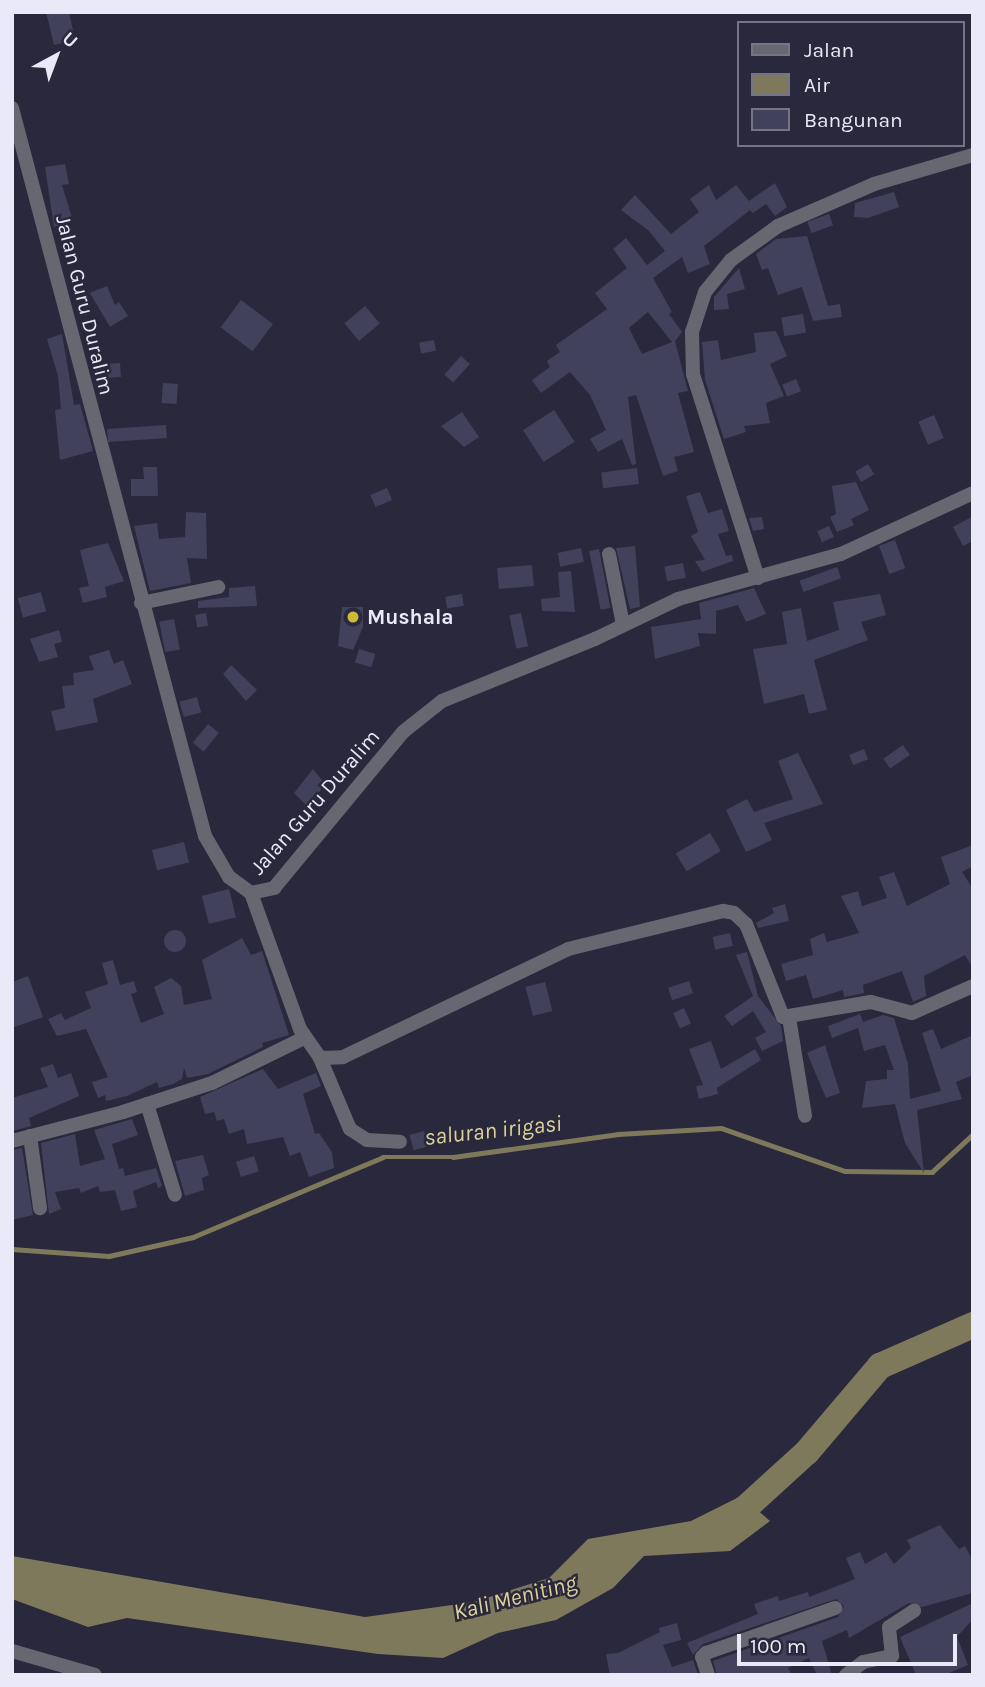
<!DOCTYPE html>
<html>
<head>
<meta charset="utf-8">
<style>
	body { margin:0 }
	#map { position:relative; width:985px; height:1687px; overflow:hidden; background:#29283c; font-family:Karla,sans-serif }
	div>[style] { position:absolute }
	.water>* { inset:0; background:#7e795b }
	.stream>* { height:4.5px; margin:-2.25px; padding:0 2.25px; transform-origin:2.25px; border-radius:2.25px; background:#7e795b }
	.river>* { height:26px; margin:-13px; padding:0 13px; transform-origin:13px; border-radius:13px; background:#7e795b }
	.building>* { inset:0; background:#41415b; transform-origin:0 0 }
	.round { border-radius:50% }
	.street>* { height:14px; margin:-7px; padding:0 7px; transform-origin:7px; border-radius:7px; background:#676771 }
	.dots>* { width:19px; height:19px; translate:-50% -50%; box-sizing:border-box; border:4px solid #29283c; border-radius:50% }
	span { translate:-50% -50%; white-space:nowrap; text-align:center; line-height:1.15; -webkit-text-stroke:5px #29283c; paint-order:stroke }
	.street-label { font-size:21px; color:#e9e9f7 }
	.poi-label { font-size:21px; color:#e9e9f7; font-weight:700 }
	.left { translate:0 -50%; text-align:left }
	.water-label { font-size:23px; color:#dbd199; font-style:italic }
	.frame { position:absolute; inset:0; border:14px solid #e9e9f7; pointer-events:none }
	.legend { position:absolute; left:737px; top:21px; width:228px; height:126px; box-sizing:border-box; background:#29283c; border:2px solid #767587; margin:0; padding:9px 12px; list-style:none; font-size:21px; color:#e9e9f7 }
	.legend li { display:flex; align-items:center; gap:14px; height:35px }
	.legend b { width:35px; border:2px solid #767587 }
	.north { position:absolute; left:21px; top:21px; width:70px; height:70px; -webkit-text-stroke:5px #29283c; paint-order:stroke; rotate:41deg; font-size:19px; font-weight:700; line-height:28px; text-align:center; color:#e9e9f7 }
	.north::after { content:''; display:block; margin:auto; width:24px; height:32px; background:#e9e9f7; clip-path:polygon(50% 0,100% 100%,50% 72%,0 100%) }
	.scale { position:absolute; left:737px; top:1634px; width:220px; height:32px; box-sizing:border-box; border:4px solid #e9e9f7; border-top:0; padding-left:9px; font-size:21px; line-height:24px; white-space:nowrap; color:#e9e9f7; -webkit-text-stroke:5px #29283c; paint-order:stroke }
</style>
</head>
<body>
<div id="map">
	<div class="water">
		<div style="clip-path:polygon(741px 1496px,770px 1521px,730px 1551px,644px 1556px,613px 1588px,556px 1620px,498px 1633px,443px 1658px,378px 1654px,127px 1618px,88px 1627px,12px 1599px,12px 1556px,365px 1617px,474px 1602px,549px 1578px,588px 1539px,691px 1521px)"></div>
	</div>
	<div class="stream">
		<div style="left:12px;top:1249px;width:97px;rotate:4.1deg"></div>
		<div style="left:109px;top:1256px;width:86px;rotate:-12.7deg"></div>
		<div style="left:193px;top:1237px;width:206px;rotate:-22.8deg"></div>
		<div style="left:383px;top:1157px;width:70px"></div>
		<div style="left:453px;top:1157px;width:167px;rotate:-7.9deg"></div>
		<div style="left:618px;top:1134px;width:103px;rotate:-3.3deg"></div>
		<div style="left:721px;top:1128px;width:131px;rotate:19.1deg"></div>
		<div style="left:845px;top:1171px;width:87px;rotate:0.7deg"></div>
		<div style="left:932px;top:1172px;width:56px;rotate:-42.8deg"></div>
	</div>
	<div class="river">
		<div style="left:721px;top:1524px;width:9px;rotate:-13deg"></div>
		<div style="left:730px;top:1522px;width:104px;rotate:-42.3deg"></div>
		<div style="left:807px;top:1452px;width:113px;rotate:-49.7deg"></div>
		<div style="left:880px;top:1366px;width:102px;rotate:-23.8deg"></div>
	</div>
	<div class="building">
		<div style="clip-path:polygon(46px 12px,69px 12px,75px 40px,54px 45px)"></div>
		<div style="clip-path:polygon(65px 164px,69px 184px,62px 185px,73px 221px,54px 227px,45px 167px)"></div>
		<div style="clip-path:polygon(evenodd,775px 183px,787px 207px,775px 216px,766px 204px,753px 213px,750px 210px,704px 246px,710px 264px,688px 273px,682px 257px,653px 278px,672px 312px,669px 314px,682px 332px,675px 341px,688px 391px,678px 393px,694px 452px,674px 457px,678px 471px,663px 476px,636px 395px,628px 397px,636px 464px,632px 465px,622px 439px,598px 452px,590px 439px,606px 430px,590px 395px,570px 372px,541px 393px,532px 380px,550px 367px,547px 361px,560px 352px,556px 345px,607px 309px,595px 293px,627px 268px,613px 249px,626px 238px,647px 265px,665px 251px,649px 231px,621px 210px,635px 195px,671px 234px,699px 212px,690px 199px,709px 185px,716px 200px,736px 185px,749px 201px,775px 183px,648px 312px,672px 342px,642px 354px,629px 328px,648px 312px)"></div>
		<div style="clip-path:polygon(894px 192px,899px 207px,868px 218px,854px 217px,855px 203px)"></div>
		<div style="left:829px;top:214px;width:12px;height:23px;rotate:70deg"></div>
		<div style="clip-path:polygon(807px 236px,828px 306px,840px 304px,842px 317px,813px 321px,802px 287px,778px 295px,768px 268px,762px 270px,756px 254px,776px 239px)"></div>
		<div style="clip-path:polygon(739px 268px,745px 289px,727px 294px,729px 309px,714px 310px,714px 297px)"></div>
		<div style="clip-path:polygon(107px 286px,115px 305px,119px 302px,128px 316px,110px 327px,90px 293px)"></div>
		<div style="left:241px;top:300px;width:40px;height:34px;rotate:37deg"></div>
		<div style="left:365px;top:306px;width:23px;height:27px;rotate:50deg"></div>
		<div style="left:803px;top:314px;width:19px;height:22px;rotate:81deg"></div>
		<div style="clip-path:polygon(776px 331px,787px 356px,770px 364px,784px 396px,766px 403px,770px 423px,744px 426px,746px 432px,724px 439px,705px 380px,702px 342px,718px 340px,721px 360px,756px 352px,754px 333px)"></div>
		<div style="clip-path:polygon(62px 334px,74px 405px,80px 404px,93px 451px,60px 460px,55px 410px,61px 409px,58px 376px,47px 339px)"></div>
		<div style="left:434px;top:340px;width:11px;height:15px;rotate:80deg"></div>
		<div style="left:461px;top:356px;width:12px;height:25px;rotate:42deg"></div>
		<div style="left:120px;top:363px;width:14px;height:23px;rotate:86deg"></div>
		<div style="left:796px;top:379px;width:13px;height:15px;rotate:67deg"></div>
		<div style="left:163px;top:383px;width:15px;height:20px;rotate:4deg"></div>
		<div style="left:554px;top:410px;width:38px;height:37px;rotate:57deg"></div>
		<div style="clip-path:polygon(462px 412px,479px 437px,464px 447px,441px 426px)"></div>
		<div style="left:934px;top:415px;width:25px;height:17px;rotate:67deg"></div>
		<div style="left:166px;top:425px;width:13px;height:59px;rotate:86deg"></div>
		<div style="left:868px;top:464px;width:12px;height:15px;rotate:59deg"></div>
		<div style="clip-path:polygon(143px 467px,157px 467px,158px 496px,131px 496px,131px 479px,144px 479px)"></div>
		<div style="left:637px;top:468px;width:16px;height:36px;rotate:83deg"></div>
		<div style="clip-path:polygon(856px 482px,869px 510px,851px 519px,854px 525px,837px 532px,830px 517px,836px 514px,832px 486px)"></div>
		<div style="left:387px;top:488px;width:13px;height:18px;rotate:67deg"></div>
		<div style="clip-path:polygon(700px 492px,708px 513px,722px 509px,729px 531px,718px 534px,726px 556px,732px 555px,733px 561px,702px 572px,695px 561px,705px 560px,691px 536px,698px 532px,686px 496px)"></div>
		<div style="clip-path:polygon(186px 512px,206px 513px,207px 559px,187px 558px,191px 583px,150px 591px,134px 526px,157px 523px,159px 539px,185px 537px)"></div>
		<div style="clip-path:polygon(973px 516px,973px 541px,963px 546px,953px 527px)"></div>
		<div style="clip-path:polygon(762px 517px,764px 529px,753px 531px,749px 518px)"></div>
		<div style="left:829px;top:526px;width:12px;height:13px;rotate:66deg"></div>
		<div style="left:895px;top:540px;width:30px;height:17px;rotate:70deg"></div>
		<div style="clip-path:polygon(108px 543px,124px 581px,105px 587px,107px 597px,83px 603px,79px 588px,89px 586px,80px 550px)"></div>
		<div style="clip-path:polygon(635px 546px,640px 607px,630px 609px,616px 548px)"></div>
		<div style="left:581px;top:548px;width:14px;height:24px;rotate:78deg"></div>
		<div style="left:599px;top:549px;width:60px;height:10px;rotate:79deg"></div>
		<div style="left:683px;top:563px;width:15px;height:19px;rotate:79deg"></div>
		<div style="left:532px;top:565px;width:21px;height:35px;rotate:85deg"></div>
		<div style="left:837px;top:567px;width:12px;height:40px;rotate:70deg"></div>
		<div style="clip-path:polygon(571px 571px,575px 612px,542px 611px,541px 599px,560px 597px,558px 572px)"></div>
		<div style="clip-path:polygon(255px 586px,257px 606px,198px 608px,198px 601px,229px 597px,229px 588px)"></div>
		<div style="clip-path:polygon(754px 588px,766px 614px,746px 622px,738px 605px,716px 611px,716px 634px,698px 633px,700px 646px,655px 659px,651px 627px,701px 619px,699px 603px)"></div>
		<div style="left:41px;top:592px;width:20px;height:24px;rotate:75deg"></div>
		<div style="left:462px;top:594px;width:12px;height:17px;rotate:81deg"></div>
		<div style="clip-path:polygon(880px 594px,886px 615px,861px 622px,868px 640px,814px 660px,827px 710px,809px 714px,804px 694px,764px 704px,753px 649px,787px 644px,782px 612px,801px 608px,807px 641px,839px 630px,833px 602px)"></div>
		<div style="clip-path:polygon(342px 607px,363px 607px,363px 627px,353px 650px,338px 646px)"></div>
		<div style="left:206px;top:613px;width:13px;height:11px;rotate:81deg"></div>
		<div style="left:521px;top:613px;width:34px;height:12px;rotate:78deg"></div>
		<div style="left:174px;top:619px;width:31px;height:15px;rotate:79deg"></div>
		<div style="clip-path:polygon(59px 630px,62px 642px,54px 644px,58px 657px,39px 662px,30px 639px)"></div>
		<div style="left:359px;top:649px;width:17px;height:14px;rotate:17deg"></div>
		<div style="clip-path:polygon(109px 650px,114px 664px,123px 660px,132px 684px,93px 699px,98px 722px,56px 731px,51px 711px,65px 708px,62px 686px,74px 685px,73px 673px,94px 670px,89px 656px)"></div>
		<div style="clip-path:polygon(231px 665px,257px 690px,246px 701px,223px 674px)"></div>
		<div style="left:197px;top:697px;width:16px;height:18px;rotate:75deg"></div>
		<div style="left:208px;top:724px;width:14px;height:24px;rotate:39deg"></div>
		<div style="left:903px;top:745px;width:12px;height:24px;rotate:55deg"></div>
		<div style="left:864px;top:749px;width:11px;height:16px;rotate:68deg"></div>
		<div style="clip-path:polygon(798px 753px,823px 804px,764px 823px,772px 840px,746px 852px,726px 810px,747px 799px,754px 812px,793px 799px,778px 761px)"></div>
		<div style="clip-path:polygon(313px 769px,325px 784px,308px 807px,294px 793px)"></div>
		<div style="left:710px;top:833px;width:21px;height:40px;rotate:59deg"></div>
		<div style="left:184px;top:842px;width:21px;height:33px;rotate:76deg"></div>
		<div style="clip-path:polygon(973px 845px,973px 866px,962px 872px,973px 889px,973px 968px,965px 955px,924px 976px,926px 996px,913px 1002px,902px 971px,863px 985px,864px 993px,844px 997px,843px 990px,813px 999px,806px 975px,786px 981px,781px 964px,813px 955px,810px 939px,824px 933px,827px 942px,859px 933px,841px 896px,858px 891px,862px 906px,887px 898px,879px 877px,894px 872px,907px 906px,950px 884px,941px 857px)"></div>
		<div style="left:229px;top:889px;width:29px;height:28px;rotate:76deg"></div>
		<div style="clip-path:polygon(785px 904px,789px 921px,758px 928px,756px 923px,774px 913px,772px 908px)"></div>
		<div class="round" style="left:164px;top:930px;width:22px;height:22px"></div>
		<div style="left:730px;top:933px;width:13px;height:18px;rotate:77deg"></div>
		<div style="clip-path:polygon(242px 938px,251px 955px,262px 951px,289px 1035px,262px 1043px,263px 1047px,208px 1074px,187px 1078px,184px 1068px,182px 1079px,173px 1084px,159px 1088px,157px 1082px,127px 1096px,106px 1101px,105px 1095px,98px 1098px,92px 1082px,108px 1077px,86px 1029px,57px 1036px,48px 1019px,61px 1013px,65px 1020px,91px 1008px,85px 992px,108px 984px,102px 963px,113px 960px,120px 985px,134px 981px,137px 992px,131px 994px,141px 1023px,164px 1014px,154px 987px,171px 978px,181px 986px,184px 1005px,212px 999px,202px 960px)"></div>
		<div style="clip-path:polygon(747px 952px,758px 996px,781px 1026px,783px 1041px,762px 1051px,755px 1038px,766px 1032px,753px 1011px,732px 1026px,724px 1016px,753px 996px,736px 955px)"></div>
		<div style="clip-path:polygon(28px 976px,43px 1017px,12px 1028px,12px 982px)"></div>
		<div style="left:689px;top:981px;width:13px;height:22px;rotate:72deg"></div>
		<div style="left:545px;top:982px;width:30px;height:20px;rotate:76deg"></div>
		<div style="left:684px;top:1008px;width:17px;height:12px;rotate:66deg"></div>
		<div style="clip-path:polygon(860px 1014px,863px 1022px,883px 1015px,894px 1018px,908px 1064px,910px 1099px,941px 1091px,922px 1033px,933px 1029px,941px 1049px,973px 1035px,973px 1075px,956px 1082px,962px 1099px,917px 1110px,924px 1173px,905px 1143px,895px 1104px,862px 1108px,866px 1081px,887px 1079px,887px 1070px,894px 1070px,885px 1045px,864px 1051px,858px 1028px,832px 1038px,828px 1026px)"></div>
		<div style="clip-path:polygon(711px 1041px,721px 1069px,755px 1049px,761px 1060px,717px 1088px,718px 1094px,699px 1099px,696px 1086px,703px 1085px,689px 1049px)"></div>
		<div style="clip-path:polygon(825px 1045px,840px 1093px,826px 1098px,807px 1053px)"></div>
		<div style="clip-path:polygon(53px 1064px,58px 1078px,71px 1073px,79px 1096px,29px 1118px,31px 1126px,12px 1131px,12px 1098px,48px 1087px,40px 1068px)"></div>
		<div style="clip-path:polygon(263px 1069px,278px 1089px,316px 1073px,321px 1086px,303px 1094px,315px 1134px,319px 1133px,332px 1152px,334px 1168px,309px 1177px,300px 1152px,290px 1156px,283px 1137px,247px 1144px,244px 1129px,229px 1134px,224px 1119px,217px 1121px,214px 1112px,205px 1114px,200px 1097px)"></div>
		<div style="clip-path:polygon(132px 1119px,138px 1135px,112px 1144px,119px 1169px,123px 1168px,125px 1176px,156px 1168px,162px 1186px,158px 1188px,156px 1182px,133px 1191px,137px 1207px,121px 1211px,115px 1190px,100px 1192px,98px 1186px,81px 1193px,79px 1188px,55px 1192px,61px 1209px,49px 1214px,41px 1143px,75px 1134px,80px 1166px,105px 1159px,94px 1130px)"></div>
		<div style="left:424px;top:1131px;width:16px;height:15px;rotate:75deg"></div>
		<div style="clip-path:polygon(22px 1148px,33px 1215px,12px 1220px,12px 1150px)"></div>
		<div style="clip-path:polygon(203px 1155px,209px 1175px,202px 1178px,204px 1190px,185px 1196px,175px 1161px)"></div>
		<div style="left:254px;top:1156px;width:16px;height:19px;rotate:72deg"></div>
		<div style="clip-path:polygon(940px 1525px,959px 1549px,965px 1546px,973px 1561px,973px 1593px,922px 1607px,909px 1603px,849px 1638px,847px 1630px,822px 1641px,832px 1675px,817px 1675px,809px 1658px,788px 1668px,792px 1675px,717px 1675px,713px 1661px,838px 1617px,844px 1606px,836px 1599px,703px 1644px,693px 1655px,687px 1643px,758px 1614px,754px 1604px,778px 1596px,779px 1601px,808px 1592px,809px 1597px,855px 1579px,846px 1558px,860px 1552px,865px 1564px,886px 1552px,894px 1564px,911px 1548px,907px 1540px)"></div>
		<div style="clip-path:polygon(973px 1603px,973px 1619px,957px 1637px,968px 1665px,944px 1675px,916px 1675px,900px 1637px)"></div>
		<div style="clip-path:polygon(677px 1623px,681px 1640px,663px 1645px,672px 1667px,693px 1660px,698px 1675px,610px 1675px,606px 1654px,618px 1653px,660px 1632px,659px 1628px)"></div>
	</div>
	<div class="street">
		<div style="left:12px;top:108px;width:753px;rotate:75.15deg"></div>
		<div style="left:205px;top:836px;width:48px;rotate:59.7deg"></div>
		<div style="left:229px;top:877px;width:27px;rotate:36deg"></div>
		<div style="left:251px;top:893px;width:24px;rotate:-12deg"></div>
		<div style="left:274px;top:888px;width:202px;rotate:-50.4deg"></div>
		<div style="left:403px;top:732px;width:50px;rotate:-38.5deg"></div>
		<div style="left:442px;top:701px;width:165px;rotate:-22.1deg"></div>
		<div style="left:595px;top:639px;width:92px;rotate:-25.7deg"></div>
		<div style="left:678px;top:599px;width:169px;rotate:-15.4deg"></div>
		<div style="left:841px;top:554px;width:145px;rotate:-24.8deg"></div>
		<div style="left:609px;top:554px;width:72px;rotate:78.8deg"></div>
		<div style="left:758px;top:578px;width:214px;rotate:-107.7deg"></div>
		<div style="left:693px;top:374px;width:42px;rotate:-91.4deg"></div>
		<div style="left:692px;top:332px;width:42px;rotate:-72deg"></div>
		<div style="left:705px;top:292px;width:41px;rotate:-50.9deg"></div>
		<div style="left:731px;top:260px;width:58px;rotate:-35.9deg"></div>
		<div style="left:778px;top:226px;width:105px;rotate:-23.6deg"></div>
		<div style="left:874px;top:184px;width:103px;rotate:-16.3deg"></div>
		<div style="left:141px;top:603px;width:79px;rotate:-11.7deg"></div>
		<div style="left:251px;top:893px;width:145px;rotate:70.2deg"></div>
		<div style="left:300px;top:1029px;width:35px;rotate:55deg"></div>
		<div style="left:320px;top:1058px;width:23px;rotate:-2deg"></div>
		<div style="left:343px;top:1057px;width:250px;rotate:-25.6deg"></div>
		<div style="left:568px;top:949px;width:160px;rotate:-13.8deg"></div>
		<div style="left:723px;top:911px;width:11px;rotate:10deg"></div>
		<div style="left:734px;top:913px;width:16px;rotate:43deg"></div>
		<div style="left:746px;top:924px;width:100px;rotate:68.3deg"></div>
		<div style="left:783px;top:1017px;width:89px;rotate:-9.7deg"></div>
		<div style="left:871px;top:1002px;width:42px;rotate:15deg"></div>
		<div style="left:912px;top:1013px;width:67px;rotate:-23.9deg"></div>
		<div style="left:789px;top:1018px;width:99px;rotate:80.7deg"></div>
		<div style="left:320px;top:1058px;width:77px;rotate:67.1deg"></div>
		<div style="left:350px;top:1129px;width:20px;rotate:33deg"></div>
		<div style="left:367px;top:1140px;width:33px;rotate:3deg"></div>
		<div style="left:147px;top:1104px;width:95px;rotate:72.9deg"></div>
		<div style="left:30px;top:1136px;width:73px;rotate:82.1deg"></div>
		<div style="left:12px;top:1141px;width:115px;rotate:-14.6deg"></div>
		<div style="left:123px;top:1112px;width:94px;rotate:-18deg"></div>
		<div style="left:212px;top:1083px;width:102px;rotate:-26.1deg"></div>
		<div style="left:12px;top:1651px;width:86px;rotate:16.1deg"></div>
		<div style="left:708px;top:1675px;width:19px;rotate:-108deg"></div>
		<div style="left:702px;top:1657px;width:6px;rotate:-45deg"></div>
		<div style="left:706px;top:1653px;width:137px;rotate:-19.2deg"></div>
		<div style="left:846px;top:1675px;width:21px;rotate:-37deg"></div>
		<div style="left:863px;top:1662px;width:30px;rotate:-12deg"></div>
		<div style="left:892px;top:1656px;width:29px;rotate:-96deg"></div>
		<div style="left:889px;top:1627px;width:30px;rotate:-33deg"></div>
	</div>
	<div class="dots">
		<div style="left:353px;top:617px;background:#cdb938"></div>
	</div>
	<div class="street-label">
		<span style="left:85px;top:305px;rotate:76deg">Jalan Guru Duralim</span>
		<span style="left:315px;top:802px;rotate:-49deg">Jalan Guru Duralim</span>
	</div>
	<div class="poi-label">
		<span class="left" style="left:367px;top:617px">Mushala</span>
	</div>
	<div class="water-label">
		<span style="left:493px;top:1131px;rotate:-6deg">saluran irigasi</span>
		<span style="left:515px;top:1598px;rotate:-14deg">Kali Meniting</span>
	</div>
	<div class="frame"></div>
	<ul class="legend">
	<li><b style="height:9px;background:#676771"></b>Jalan</li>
	<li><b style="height:19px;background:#7e795b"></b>Air</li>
	<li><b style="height:19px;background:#41415b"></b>Bangunan</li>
	</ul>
	<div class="north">U</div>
	<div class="scale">100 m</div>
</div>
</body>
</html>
